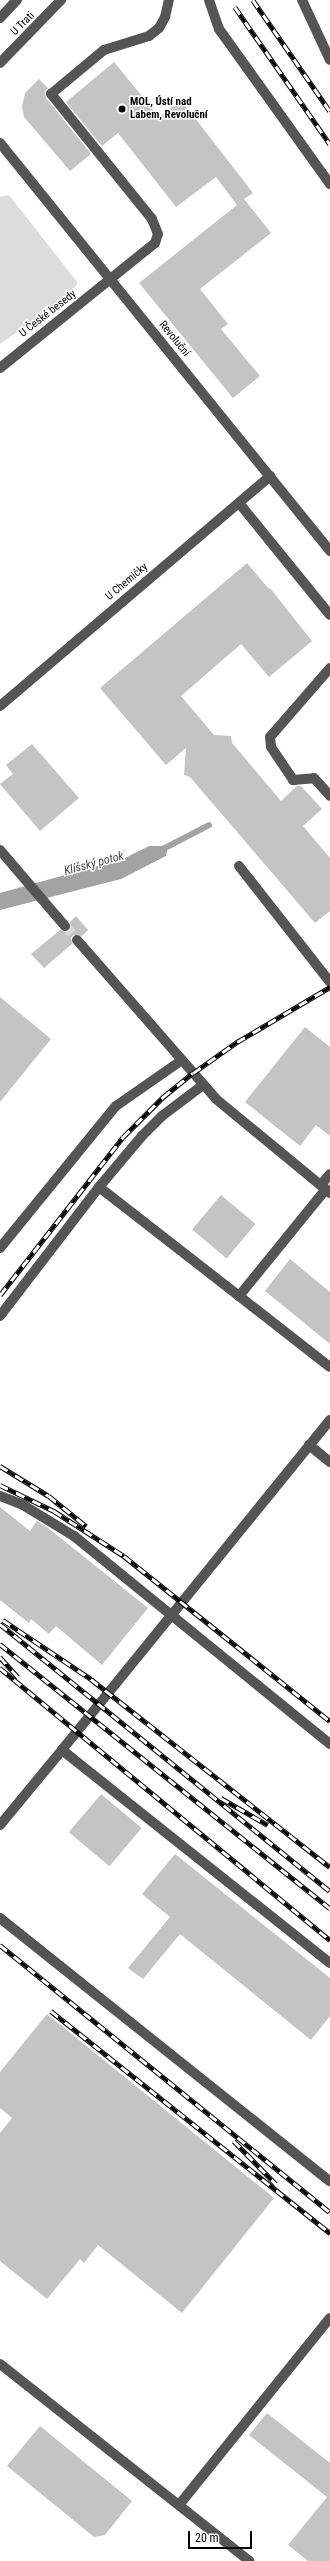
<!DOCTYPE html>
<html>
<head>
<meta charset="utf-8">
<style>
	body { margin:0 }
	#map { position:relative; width:330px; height:2561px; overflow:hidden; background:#fff; font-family:"Roboto Condensed",sans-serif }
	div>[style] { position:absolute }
	.green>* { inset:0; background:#dcdcdc }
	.water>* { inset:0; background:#a3a3a3 }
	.stream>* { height:6px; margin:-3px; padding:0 3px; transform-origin:3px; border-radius:3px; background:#a3a3a3 }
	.building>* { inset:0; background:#c4c4c4; transform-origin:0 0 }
	.minor-tunnel>* { height:10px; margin-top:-5px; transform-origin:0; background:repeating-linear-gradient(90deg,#d9d9d9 0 10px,transparent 0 15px) }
	.minor>* { height:10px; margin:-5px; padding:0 5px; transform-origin:5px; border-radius:5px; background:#555 }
	.rail>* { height:4.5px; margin-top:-2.25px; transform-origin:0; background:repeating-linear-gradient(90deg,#fff 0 9px,#000 0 18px); box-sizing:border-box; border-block:1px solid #000 }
	.dots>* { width:11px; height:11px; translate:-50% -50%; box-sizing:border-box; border:2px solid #fff; border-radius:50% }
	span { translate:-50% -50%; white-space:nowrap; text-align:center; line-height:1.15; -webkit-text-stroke:3px #fff; paint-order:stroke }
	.street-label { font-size:11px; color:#000 }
	.poi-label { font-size:11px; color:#000; font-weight:700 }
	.left { translate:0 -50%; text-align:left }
	.water-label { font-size:12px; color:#444; font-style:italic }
	.scale { position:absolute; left:188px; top:2531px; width:64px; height:18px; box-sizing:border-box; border:2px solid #000; border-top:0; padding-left:5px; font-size:12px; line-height:14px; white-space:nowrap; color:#000; -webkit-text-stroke:3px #fff; paint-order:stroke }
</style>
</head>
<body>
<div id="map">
	<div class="green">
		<div style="clip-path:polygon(9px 195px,78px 283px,66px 298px,0 344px,0 197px)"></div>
	</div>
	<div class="water">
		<div style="clip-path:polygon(149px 846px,168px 846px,166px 856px,121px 879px,0 910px,0 893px,123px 859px)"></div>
	</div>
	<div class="stream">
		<div style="left:161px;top:850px;width:54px;rotate:-27.5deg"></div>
	</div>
	<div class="building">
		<div style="clip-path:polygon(114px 62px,159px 117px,181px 100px,253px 193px,244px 199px,271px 233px,200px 289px,228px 324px,221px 329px,260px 376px,233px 398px,139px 283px,237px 205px,216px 177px,176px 207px,118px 133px,102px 146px,66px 102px)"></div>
		<div style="clip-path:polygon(39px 79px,48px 88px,45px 92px,46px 98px,91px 154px,70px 171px,24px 117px,22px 107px,25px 93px)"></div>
		<div style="clip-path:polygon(247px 563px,269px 589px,270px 588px,312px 641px,269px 677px,241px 644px,181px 696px,214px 735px,231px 736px,232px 743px,281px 801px,297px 786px,301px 786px,322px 809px,303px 826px,330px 858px,330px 911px,315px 923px,190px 777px,184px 775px,186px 748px,166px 765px,100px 688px)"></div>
		<div style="clip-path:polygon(32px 744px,79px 798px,40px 831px,0 784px,13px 774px,6px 765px)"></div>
		<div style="clip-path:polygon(76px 916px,88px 930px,82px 936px,73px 935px,71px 938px,72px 944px,44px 968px,31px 954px,60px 930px,69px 931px,71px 928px,70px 922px)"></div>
		<div style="clip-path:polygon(0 997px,51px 1039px,0 1102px)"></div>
		<div style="clip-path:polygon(305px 1027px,330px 1047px,330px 1136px,316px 1125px,300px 1146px,245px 1102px)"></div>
		<div style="left:221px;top:1195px;width:45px;height:45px;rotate:40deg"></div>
		<div style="clip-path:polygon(290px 1259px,330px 1292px,330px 1344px,265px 1291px)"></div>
		<div style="clip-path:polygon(0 1507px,30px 1531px,37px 1521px,48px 1528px,148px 1608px,102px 1665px,56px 1626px,49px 1634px,31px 1619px,29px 1623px,0 1600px)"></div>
		<div style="left:101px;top:1794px;width:53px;height:50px;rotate:40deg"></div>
		<div style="clip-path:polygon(175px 1854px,330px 1978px,330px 2016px,311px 2040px,180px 1934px,143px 1979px,128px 1968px,170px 1917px,142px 1894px)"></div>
		<div style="clip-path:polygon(47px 2014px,274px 2198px,182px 2313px,98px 2245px,84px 2263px,80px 2259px,47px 2299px,0 2261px,0 2133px,12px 2118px,0 2108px,0 2072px)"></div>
		<div style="clip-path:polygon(267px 2413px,330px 2463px,330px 2561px,308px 2561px,288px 2545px,327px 2497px,249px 2435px)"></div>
		<div style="clip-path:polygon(40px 2426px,132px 2501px,105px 2535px,94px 2537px,7px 2466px)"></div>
	</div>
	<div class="minor-tunnel">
		<div style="left:65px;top:926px;width:18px;rotate:49deg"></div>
	</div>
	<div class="minor">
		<div style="left:209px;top:0;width:31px;rotate:71deg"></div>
		<div style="left:219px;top:29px;width:191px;rotate:54.4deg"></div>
		<div style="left:302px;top:0;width:66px;rotate:65deg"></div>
		<div style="left:0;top:18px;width:25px;rotate:-47deg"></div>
		<div style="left:0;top:63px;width:88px;rotate:-45.9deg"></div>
		<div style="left:0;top:143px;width:525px;rotate:51.03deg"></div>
		<div style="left:0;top:368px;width:199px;rotate:-38.9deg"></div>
		<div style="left:155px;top:243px;width:9px;rotate:-72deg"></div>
		<div style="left:158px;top:234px;width:16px;rotate:-112deg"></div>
		<div style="left:152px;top:219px;width:161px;rotate:-128.9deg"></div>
		<div style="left:51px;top:94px;width:69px;rotate:-39.7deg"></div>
		<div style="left:104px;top:50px;width:47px;rotate:-17.3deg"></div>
		<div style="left:149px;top:36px;width:13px;rotate:-39deg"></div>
		<div style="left:159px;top:28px;width:13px;rotate:-61deg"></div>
		<div style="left:165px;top:17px;width:17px;rotate:-77deg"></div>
		<div style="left:239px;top:503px;width:144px;rotate:50.9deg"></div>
		<div style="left:330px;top:668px;width:91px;rotate:131deg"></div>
		<div style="left:270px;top:737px;width:10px;rotate:84deg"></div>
		<div style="left:271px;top:747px;width:40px;rotate:56deg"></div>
		<div style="left:293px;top:780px;width:21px;rotate:-5deg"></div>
		<div style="left:314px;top:778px;width:24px;rotate:48deg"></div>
		<div style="left:0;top:706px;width:355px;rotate:-40.4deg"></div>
		<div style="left:0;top:850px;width:100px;rotate:49.5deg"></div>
		<div style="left:239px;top:866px;width:147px;rotate:51.9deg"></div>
		<div style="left:77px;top:940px;width:211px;rotate:48.8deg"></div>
		<div style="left:216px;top:1099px;width:148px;rotate:39.5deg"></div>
		<div style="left:203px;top:1085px;width:51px;rotate:142.9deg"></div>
		<div style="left:162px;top:1116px;width:28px;rotate:135deg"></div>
		<div style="left:142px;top:1136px;width:67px;rotate:130.1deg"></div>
		<div style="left:99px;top:1187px;width:177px;rotate:37.9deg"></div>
		<div style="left:321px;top:1185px;width:14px;rotate:-51deg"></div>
		<div style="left:326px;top:1189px;width:138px;rotate:129.1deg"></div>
		<div style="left:239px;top:1296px;width:115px;rotate:38deg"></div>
		<div style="left:0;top:1248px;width:183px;rotate:-50.8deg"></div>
		<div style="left:116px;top:1106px;width:80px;rotate:-34.9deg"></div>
		<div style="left:0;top:1316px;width:163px;rotate:-52.5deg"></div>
		<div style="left:330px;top:1420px;width:425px;rotate:129.1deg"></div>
		<div style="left:62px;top:1750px;width:342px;rotate:38.5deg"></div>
		<div style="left:309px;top:1445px;width:27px;rotate:39deg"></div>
		<div style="left:0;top:1496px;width:25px;rotate:21deg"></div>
		<div style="left:23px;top:1505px;width:60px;rotate:31.3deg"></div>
		<div style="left:74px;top:1536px;width:330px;rotate:39.1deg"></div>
		<div style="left:0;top:1825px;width:97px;rotate:-50.4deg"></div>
		<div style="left:0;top:1918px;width:422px;rotate:38.6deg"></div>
		<div style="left:0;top:2364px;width:318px;rotate:38.3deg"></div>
		<div style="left:179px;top:2505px;width:240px;rotate:-51.1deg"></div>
	</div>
	<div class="rail">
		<div style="left:253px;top:0;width:135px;rotate:55.3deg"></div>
		<div style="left:235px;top:7px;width:167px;rotate:55.3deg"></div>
		<div style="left:0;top:1295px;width:200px;rotate:-52.1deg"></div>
		<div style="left:123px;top:1137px;width:57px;rotate:-45deg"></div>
		<div style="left:163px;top:1097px;width:38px;rotate:-39deg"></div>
		<div style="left:193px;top:1073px;width:54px;rotate:-35.2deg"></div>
		<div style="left:237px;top:1042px;width:108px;rotate:-30.6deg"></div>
		<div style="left:0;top:1466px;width:57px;rotate:31.5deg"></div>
		<div style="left:49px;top:1496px;width:48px;rotate:39deg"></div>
		<div style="left:0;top:1485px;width:60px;rotate:25.7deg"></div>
		<div style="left:54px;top:1511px;width:83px;rotate:32.7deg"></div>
		<div style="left:124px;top:1556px;width:264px;rotate:38.7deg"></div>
		<div style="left:3px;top:1620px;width:106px;rotate:33.8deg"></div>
		<div style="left:91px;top:1679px;width:304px;rotate:38.2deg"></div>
		<div style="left:0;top:1624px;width:424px;rotate:39deg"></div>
		<div style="left:0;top:1644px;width:423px;rotate:38.7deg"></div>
		<div style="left:0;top:1657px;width:27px;rotate:48deg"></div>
		<div style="left:0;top:1668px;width:428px;rotate:39.5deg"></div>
		<div style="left:221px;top:1798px;width:54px;rotate:29.9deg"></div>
		<div style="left:0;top:1945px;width:424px;rotate:39deg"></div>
		<div style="left:51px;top:2011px;width:357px;rotate:38.5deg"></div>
		<div style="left:234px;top:2141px;width:60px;rotate:45.7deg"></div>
	</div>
	<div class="dots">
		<div style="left:122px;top:109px;background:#000"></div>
	</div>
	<div class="street-label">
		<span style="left:23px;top:24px;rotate:-45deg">U Trati</span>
		<span style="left:48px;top:314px;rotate:-38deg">U České besedy</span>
		<span style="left:174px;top:339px;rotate:51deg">Revoluční</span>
		<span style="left:127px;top:582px;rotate:-40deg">U Chemičky</span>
	</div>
	<div class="poi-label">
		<span class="left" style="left:130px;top:109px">MOL, Ústí nad<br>Labem, Revoluční</span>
	</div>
	<div class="water-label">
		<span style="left:94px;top:864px;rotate:-15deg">Klíšský potok</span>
	</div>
	<div class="scale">20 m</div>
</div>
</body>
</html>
